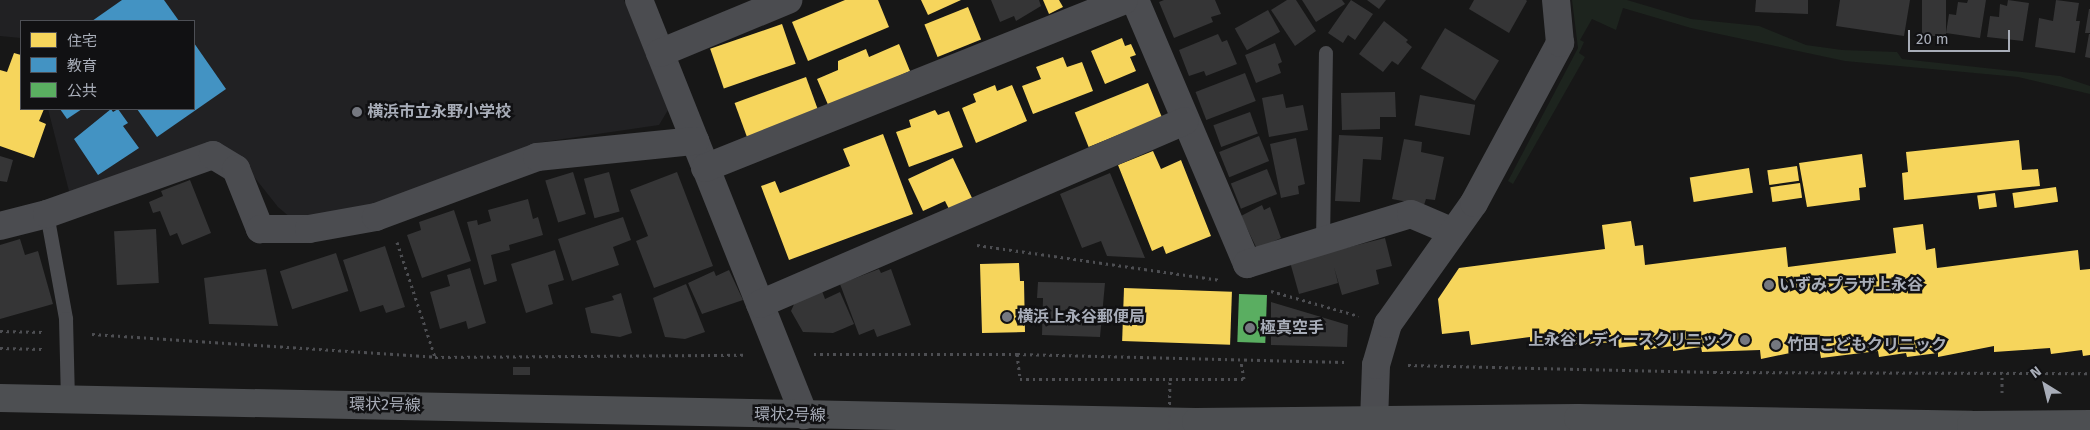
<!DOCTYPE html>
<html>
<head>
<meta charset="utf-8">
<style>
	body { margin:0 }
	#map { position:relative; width:2090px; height:430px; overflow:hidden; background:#171717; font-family:"Fira Sans","Noto Sans JP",sans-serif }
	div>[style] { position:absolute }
	.built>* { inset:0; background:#212123 }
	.green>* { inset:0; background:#1d241e }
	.homes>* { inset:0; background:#f6d55c; transform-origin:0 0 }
	.schools>* { inset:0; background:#4393c3 }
	.public>* { inset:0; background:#5aae61; transform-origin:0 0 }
	.building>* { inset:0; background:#353536; transform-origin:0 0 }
	.path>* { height:3px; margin-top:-1.5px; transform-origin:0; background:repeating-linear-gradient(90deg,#4d4e52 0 2.5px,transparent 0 6.5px) }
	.service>* { height:14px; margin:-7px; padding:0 7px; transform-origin:7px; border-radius:7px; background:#4b4c50 }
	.minor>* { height:28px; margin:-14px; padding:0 14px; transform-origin:14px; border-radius:14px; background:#4b4c50 }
	.primary>* { height:28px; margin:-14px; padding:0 14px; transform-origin:14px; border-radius:14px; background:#4d4f52 }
	.path-bridge>* { height:3px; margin-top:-1.5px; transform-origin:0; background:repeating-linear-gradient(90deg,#4d4e52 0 2.5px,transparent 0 6.5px) }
	.dots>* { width:14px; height:14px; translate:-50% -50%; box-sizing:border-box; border:2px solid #111113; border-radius:50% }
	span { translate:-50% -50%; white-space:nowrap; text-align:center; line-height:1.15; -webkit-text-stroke:5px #111113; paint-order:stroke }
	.poi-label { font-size:16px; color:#a8adb8; font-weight:700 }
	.left { translate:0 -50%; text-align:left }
	.right { translate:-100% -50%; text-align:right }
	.street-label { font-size:16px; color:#a8adb8 }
	.legend { position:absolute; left:20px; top:20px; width:175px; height:90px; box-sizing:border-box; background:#111113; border:1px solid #4d4f55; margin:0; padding:6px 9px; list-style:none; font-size:15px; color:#a8adb8 }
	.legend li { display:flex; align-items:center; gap:10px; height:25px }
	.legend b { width:25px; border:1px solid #4d4f55 }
	.north { position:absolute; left:2020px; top:360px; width:50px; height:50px; -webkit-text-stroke:4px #111113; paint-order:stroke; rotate:324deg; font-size:14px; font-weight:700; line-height:20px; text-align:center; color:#a8adb8 }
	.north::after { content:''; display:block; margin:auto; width:18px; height:22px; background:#a8adb8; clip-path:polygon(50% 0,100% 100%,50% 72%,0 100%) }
	.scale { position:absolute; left:1908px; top:30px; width:102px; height:22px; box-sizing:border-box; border:2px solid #a8adb8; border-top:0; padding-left:6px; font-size:15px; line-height:18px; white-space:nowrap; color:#a8adb8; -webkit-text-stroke:4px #111113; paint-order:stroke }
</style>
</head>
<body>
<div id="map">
	<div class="built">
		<div style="clip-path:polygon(0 0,624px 0,668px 110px,659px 125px,536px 143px,377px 205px,309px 220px,291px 218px,278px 207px,240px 159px,70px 195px,48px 109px,194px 109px,194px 21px,21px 21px,21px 38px,0 36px)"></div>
	</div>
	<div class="green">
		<div style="clip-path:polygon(1572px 0,1627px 0,1691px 19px,1759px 26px,1806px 45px,1842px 50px,1897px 52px,1902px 59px,2060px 76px,2090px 86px,2090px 94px,2018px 77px,1845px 61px,1691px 28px,1623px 8px,1616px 30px,1592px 19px,1580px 40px,1584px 42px,1579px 53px,1585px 57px,1513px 184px,1508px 181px,1578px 48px)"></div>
	</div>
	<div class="homes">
		<div style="clip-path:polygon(845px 0,878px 0,889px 27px,808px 61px,792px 22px)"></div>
		<div style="clip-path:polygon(921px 0,961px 0,928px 15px)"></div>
		<div style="clip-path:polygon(1043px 0,1059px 0,1063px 7px,1049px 14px)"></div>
		<div style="left:968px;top:7px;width:35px;height:47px;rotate:68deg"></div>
		<div style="left:782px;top:24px;width:42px;height:76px;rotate:71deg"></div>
		<div style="clip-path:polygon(1122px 38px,1125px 46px,1131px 44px,1136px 55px,1130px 57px,1136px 71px,1105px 84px,1091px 51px)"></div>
		<div style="clip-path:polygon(899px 44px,910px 71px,829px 107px,817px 79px,838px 70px,838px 61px,866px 49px,869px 57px)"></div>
		<div style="clip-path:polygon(14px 53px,21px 55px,21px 109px,44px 109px,39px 121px,46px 124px,34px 158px,0 146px,0 70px,7px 72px)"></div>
		<div style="clip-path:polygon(1063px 57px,1067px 67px,1082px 62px,1093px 91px,1033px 114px,1022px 86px,1041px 79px,1036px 67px)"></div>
		<div style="left:806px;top:77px;width:44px;height:76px;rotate:70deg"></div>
		<div style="left:1148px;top:83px;width:37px;height:79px;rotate:68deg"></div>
		<div style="clip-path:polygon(995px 85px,997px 91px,1012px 85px,1027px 121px,976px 143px,962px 108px,976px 102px,973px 94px)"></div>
		<div style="clip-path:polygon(935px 110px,938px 115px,949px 111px,963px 147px,909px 167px,896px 132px,911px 127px,909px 120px)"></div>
		<div style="clip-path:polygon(883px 134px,913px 214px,789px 260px,761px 186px,775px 181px,780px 193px,850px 166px,843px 149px)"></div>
		<div style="clip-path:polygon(2019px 140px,2022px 170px,2038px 169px,2040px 186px,1904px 200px,1902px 173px,1908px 172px,1906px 152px)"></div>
		<div style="clip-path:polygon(1153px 151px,1161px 169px,1181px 160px,1211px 236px,1166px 254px,1163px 246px,1152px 251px,1118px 165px)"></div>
		<div style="clip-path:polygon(1862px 154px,1866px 187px,1859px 188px,1860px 200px,1807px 207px,1799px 163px)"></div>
		<div style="clip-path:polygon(953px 158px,972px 198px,949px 209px,945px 201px,923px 211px,908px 179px)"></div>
		<div style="left:1797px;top:166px;width:15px;height:30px;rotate:82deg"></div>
		<div style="left:1749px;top:168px;width:25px;height:60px;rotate:81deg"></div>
		<div style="left:1800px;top:183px;width:15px;height:30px;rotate:82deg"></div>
		<div style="left:2056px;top:187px;width:15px;height:44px;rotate:82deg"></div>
		<div style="left:1995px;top:193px;width:14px;height:18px;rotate:82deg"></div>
		<div style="clip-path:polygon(1631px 221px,1635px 246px,1643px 245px,1645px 265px,1786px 247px,1788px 267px,1896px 253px,1893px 228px,1923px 224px,1926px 250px,1935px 248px,1937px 268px,2078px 250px,2080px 270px,2090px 269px,2090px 355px,2083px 356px,2082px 350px,2051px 354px,2050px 348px,1994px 352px,1994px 346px,1938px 357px,1938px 353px,1907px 357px,1906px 353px,1879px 357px,1878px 351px,1821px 358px,1819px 347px,1761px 359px,1760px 350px,1702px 352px,1701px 347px,1673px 351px,1673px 346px,1644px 350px,1644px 345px,1616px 348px,1615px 342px,1558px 346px,1557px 341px,1530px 344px,1530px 337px,1471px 345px,1469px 331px,1442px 334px,1438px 299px,1459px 268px,1605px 249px,1602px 225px)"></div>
		<div style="clip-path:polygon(1019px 263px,1020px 281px,1024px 281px,1025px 332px,982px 333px,980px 264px)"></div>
		<div style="left:1124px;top:288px;width:108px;height:53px;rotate:2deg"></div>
	</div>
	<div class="schools">
		<div style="clip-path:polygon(122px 0,164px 0,179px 21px,92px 21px)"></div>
		<div style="clip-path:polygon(194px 43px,226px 89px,157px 137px,137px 109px,194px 109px)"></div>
		<div style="clip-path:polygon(60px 109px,82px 109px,67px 119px)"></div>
		<div style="clip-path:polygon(111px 109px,113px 112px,118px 109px,128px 123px,123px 126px,139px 148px,98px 175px,74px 139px)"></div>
	</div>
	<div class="public">
		<div style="left:1239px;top:294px;width:28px;height:48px;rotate:2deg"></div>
	</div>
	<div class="building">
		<div style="clip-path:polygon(991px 0,1039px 0,1041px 6px,1016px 21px,1014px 16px,1000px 22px)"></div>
		<div style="clip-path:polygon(1164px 0,1215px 0,1221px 14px,1211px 17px,1213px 22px,1174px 38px,1159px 2px)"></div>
		<div style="clip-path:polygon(1287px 0,1296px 0,1316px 31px,1295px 46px,1271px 10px)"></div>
		<div style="clip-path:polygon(1302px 0,1342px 0,1345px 4px,1316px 22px)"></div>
		<div style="clip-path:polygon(1351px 0,1373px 14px,1355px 40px,1348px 35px,1343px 43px,1328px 33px)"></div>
		<div style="clip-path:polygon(1367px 0,1386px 0,1379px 9px)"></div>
		<div style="clip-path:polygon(1474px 0,1526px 0,1527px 1px,1509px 33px,1469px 9px)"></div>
		<div style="clip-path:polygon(1756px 0,1808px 0,1808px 14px,1755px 12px)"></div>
		<div style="clip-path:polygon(1840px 0,1910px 0,1904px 36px,1836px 26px)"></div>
		<div style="left:1922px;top:0;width:24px;height:36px"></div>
		<div style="clip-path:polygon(1968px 0,1986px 0,1980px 38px,1946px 33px,1949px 14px,1956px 15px,1958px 2px,1967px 3px)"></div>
		<div style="clip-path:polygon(2008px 0,2029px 3px,2023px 41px,1987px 37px,1990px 16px,1999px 17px,2000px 4px,2007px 6px)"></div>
		<div style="clip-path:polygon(2056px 0,2079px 3px,2076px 21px,2080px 21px,2075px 53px,2035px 47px,2039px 18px,2053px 21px)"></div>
		<div style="clip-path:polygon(2089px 9px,2090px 9px,2090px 33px,2085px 33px)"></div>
		<div style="left:1268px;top:10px;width:25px;height:38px;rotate:61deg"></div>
		<div style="clip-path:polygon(1384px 21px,1408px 40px,1406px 42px,1412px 47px,1398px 65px,1392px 61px,1383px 72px,1359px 54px)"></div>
		<div style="left:1445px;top:28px;width:63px;height:47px;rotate:31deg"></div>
		<div style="clip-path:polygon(1218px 34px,1222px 42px,1227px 40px,1237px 64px,1206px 76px,1204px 71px,1189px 76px,1179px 50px)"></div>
		<div style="clip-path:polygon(2089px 34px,2090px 34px,2090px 58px,2085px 57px)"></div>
		<div style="clip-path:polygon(1275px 43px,1282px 62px,1278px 64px,1281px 73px,1256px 83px,1245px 55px)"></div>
		<div style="left:1245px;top:73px;width:30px;height:53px;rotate:69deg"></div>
		<div style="clip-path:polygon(1395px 92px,1396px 117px,1380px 117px,1380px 129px,1342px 130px,1341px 93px)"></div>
		<div style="clip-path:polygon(1283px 94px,1286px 108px,1303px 105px,1308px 130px,1269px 137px,1262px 98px)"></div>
		<div style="left:1420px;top:95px;width:56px;height:31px;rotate:10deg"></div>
		<div style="left:1250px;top:112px;width:23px;height:39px;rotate:70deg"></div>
		<div style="clip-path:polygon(1339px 135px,1383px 137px,1381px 160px,1363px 159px,1360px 202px,1335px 201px)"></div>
		<div style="left:1259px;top:136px;width:27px;height:43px;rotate:68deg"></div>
		<div style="clip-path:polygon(1296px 138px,1305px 184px,1298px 186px,1299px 194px,1281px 198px,1270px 144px)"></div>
		<div style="clip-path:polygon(1404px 139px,1422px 142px,1421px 152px,1444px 157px,1435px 200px,1426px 199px,1424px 205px,1392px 199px)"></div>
		<div style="clip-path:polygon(0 156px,13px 160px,7px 182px,0 181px)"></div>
		<div style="left:1267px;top:169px;width:27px;height:39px;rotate:68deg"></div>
		<div style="left:573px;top:172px;width:44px;height:29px;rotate:73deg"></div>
		<div style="left:609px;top:172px;width:41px;height:26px;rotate:75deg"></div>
		<div style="clip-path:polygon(677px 172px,713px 266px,654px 288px,636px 241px,648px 236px,630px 190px)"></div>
		<div style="clip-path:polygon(1110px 173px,1145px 258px,1107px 256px,1101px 241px,1082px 248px,1060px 194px)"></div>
		<div style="clip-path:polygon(190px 180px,211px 233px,182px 245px,177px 233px,170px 236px,160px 211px,153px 213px,149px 202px,163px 196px,161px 191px)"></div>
		<div style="clip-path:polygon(528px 199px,533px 219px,538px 217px,543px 235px,509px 245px,510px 250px,491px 255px,497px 281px,484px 285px,467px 222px,477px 220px,478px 225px,491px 221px,488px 210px)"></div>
		<div style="clip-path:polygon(1262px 205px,1264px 210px,1270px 207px,1281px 238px,1257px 249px,1241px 216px)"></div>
		<div style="clip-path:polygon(454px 210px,471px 261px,422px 278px,407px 235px,421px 230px,419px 222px)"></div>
		<div style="clip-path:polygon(623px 217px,631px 240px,613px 247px,619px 265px,572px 281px,558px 239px)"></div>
		<div style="left:156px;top:229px;width:54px;height:42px;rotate:87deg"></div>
		<div style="clip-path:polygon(1385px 238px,1392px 266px,1376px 270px,1379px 284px,1342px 295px,1334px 267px,1338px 283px,1299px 294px,1290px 262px)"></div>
		<div style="clip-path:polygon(20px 239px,25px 255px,38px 251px,53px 304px,0 319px,0 245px)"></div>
		<div style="clip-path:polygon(385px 246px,405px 307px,386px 313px,383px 305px,360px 312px,343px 260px)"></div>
		<div style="clip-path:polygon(555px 250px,564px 280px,548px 285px,553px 304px,526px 313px,511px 264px)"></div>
		<div style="left:336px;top:253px;width:40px;height:59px;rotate:72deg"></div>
		<div style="clip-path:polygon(470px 268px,486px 323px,468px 329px,466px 321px,440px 329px,430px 292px,450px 286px,447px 275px)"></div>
		<div style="clip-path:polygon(266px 269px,278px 326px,209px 324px,204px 278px)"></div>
		<div style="clip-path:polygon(879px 269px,881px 273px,891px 269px,911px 325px,877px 337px,874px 329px,859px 335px,840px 284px)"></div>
		<div style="clip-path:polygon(729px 270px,743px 300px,702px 314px,688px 283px,714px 271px,716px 276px)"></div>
		<div style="clip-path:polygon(1038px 282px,1105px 283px,1100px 337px,1042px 335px,1043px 298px,1037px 298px)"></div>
		<div style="clip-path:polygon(686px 284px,705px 332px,685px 339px,665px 337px,653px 298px)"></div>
		<div style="clip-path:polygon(822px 291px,825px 299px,840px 292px,854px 324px,833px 333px,803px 332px,791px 311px,795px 302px)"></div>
		<div style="clip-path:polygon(621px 293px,632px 333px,620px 337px,591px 333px,585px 308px,614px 300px,612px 296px)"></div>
		<div style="clip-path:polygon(1271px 302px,1348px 325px,1347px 347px,1271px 345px)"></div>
		<div style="left:513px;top:367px;width:17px;height:8px"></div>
	</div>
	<div class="path">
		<div style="left:397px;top:242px;width:121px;rotate:71.7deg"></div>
		<div style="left:977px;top:245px;width:246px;rotate:8.2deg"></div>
		<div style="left:1271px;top:291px;width:91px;rotate:15.9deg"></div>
		<div style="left:0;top:331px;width:43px;rotate:1.3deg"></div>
		<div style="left:92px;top:334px;width:344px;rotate:3.8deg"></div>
		<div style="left:435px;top:357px;width:312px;rotate:-0.4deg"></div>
		<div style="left:0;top:348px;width:42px;rotate:1.4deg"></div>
		<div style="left:814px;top:354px;width:203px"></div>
		<div style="left:1017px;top:354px;width:328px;rotate:1.4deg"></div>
		<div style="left:1017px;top:354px;width:25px;rotate:83deg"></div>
		<div style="left:1020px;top:379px;width:224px"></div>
		<div style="left:1244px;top:379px;width:17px;rotate:-100deg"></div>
		<div style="left:1408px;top:365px;width:306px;rotate:1.3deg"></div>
		<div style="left:1714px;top:372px;width:376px;rotate:0.2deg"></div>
		<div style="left:2002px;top:393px;width:20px;rotate:-90deg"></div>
	</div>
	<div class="service">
		<div style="left:47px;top:214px;width:107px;rotate:79.7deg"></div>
		<div style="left:66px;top:319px;width:80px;rotate:88.6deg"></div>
		<div style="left:1323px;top:241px;width:188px;rotate:-89.1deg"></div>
	</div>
	<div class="minor">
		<div style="left:639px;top:0;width:447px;rotate:68.3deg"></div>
		<div style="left:1135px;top:0;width:287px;rotate:67deg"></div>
		<div style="left:1247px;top:264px;width:171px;rotate:-17deg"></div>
		<div style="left:1411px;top:214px;width:43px;rotate:23deg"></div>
		<div style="left:660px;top:53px;width:139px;rotate:-22.5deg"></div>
		<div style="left:705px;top:168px;width:451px;rotate:-21.8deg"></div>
		<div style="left:0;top:226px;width:49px;rotate:-14.3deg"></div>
		<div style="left:47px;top:214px;width:176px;rotate:-19.6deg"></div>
		<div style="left:213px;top:155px;width:27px;rotate:31deg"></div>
		<div style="left:236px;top:169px;width:65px;rotate:68.2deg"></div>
		<div style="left:260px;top:229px;width:49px"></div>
		<div style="left:309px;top:229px;width:68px;rotate:-10.2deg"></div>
		<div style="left:376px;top:217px;width:172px;rotate:-20.4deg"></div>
		<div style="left:537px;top:157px;width:159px;rotate:-5.8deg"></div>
		<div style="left:760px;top:304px;width:462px;rotate:-23.3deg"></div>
		<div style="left:1374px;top:422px;width:57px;rotate:-88deg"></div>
		<div style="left:1376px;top:365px;width:43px;rotate:-73.7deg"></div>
		<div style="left:1388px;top:324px;width:148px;rotate:-54.6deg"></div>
		<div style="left:1474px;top:203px;width:182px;rotate:-61.7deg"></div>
		<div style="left:1560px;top:43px;width:43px;rotate:-95.3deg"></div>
	</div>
	<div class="primary">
		<div style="left:0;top:398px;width:1196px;rotate:1.15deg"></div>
		<div style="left:1196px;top:422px;width:382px;rotate:-0.6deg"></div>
		<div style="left:1578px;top:418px;width:393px;rotate:1deg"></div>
		<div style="left:1971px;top:425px;width:119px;rotate:-0.5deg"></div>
	</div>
	<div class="path-bridge">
		<div style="left:1169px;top:430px;width:52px;rotate:-88.9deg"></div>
	</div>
	<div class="dots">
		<div style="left:357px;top:112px;background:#757880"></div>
		<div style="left:1769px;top:285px;background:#757880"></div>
		<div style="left:1007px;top:317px;background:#757880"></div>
		<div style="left:1250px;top:328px;background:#757880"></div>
		<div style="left:1745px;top:340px;background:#757880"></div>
		<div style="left:1776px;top:345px;background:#757880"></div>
	</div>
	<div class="poi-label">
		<span class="left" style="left:367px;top:112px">横浜市立永野小学校</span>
		<span class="left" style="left:1779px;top:285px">いずみプラザ上永谷</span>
		<span class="left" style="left:1017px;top:317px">横浜上永谷郵便局</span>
		<span class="left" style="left:1260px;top:328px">極真空手</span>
		<span class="right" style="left:1734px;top:340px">上永谷レディースクリニック</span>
		<span class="left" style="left:1787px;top:345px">竹田こどもクリニック</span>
	</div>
	<div class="street-label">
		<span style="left:385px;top:405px;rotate:1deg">環状2号線</span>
		<span style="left:790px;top:415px;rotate:1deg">環状2号線</span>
	</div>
	<ul class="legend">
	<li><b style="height:14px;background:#f6d55c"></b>住宅</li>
	<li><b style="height:14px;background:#4393c3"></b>教育</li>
	<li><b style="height:14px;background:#5aae61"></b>公共</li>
	</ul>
	<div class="north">N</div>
	<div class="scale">20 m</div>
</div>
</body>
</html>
